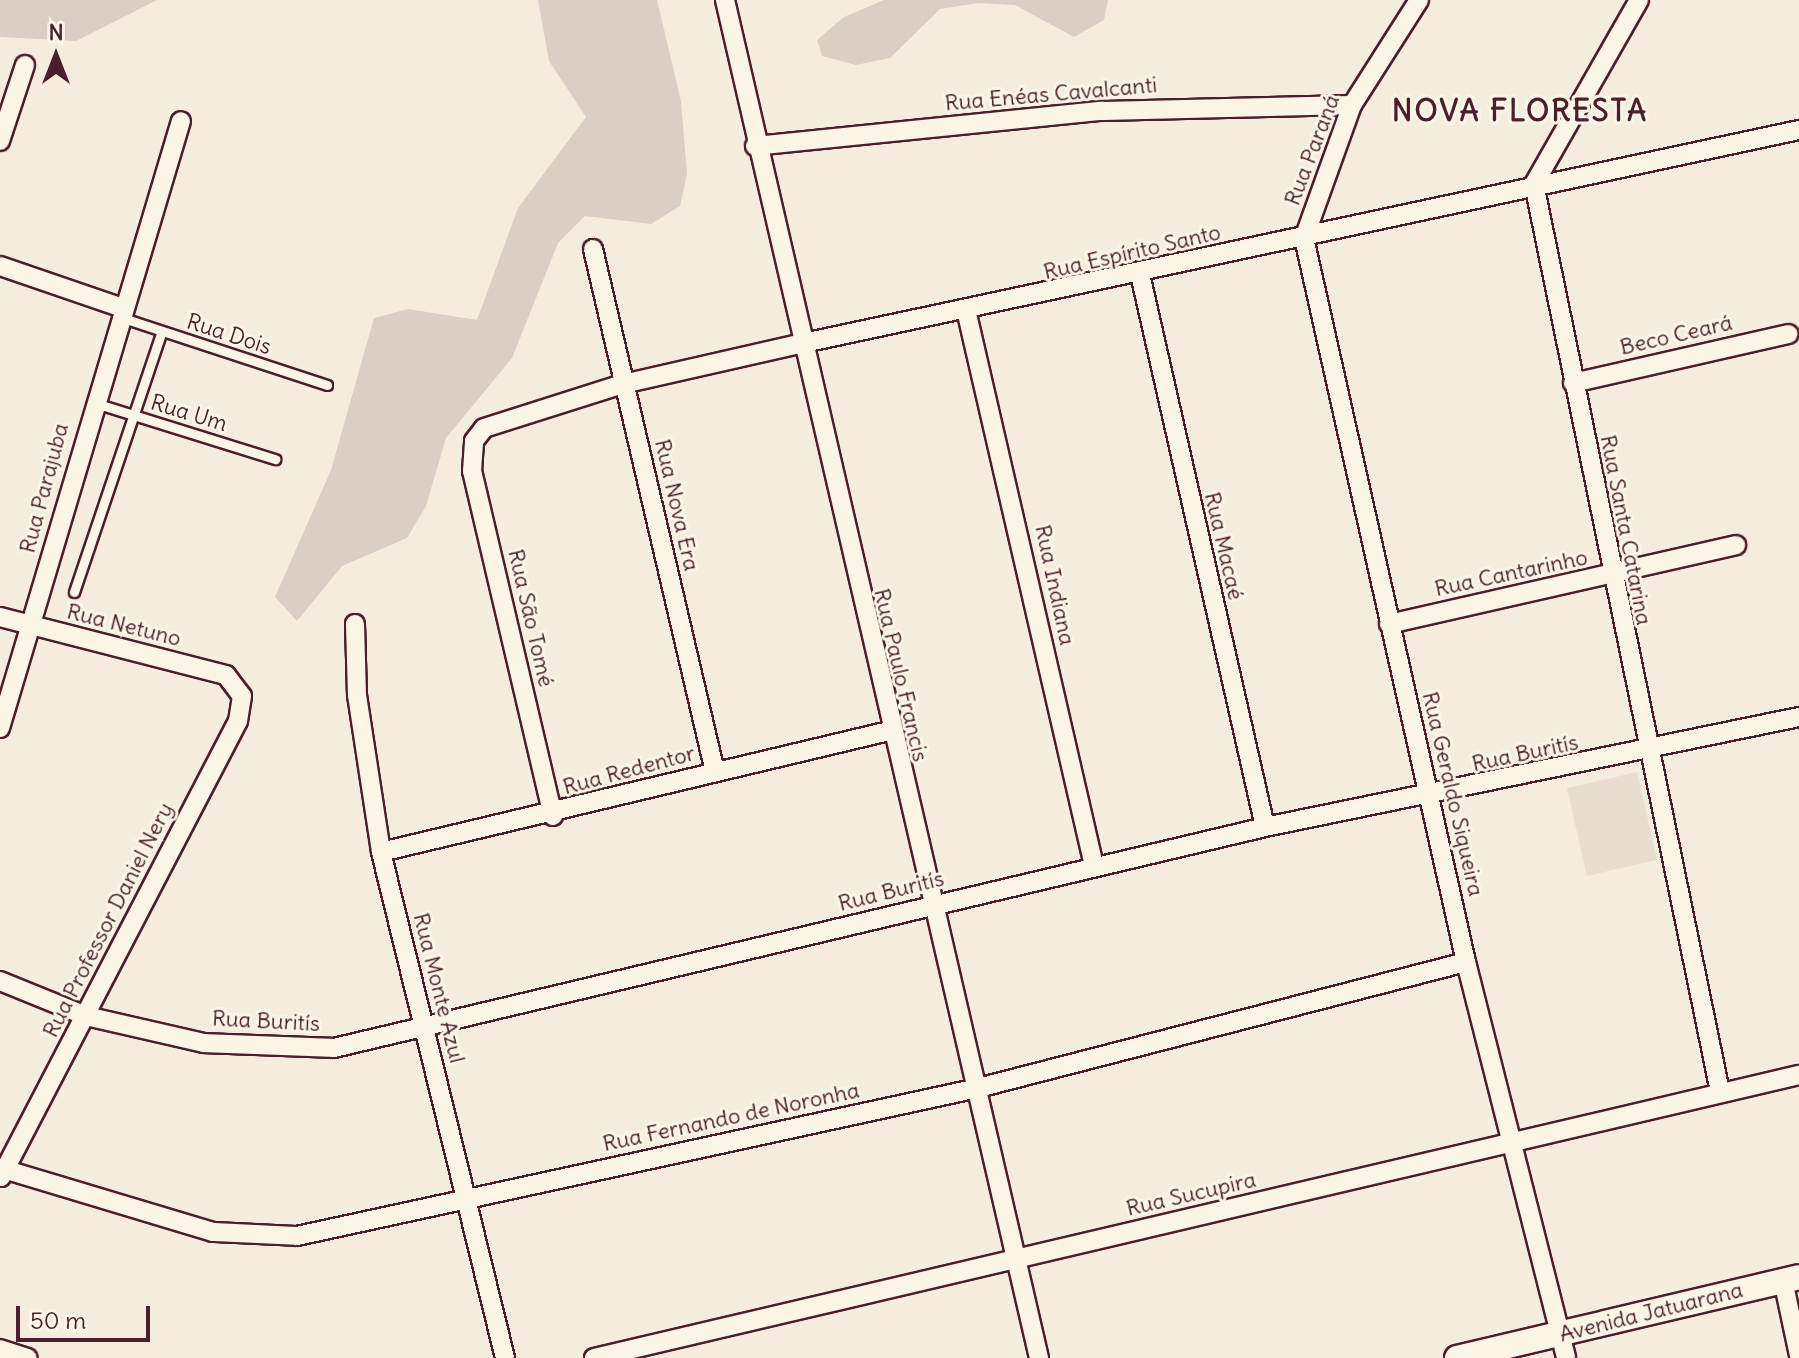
<!DOCTYPE html>
<html>
<head>
<meta charset="utf-8">
<style>
	body { margin:0 }
	#map { position:relative; width:1799px; height:1358px; overflow:hidden; background:#f5ecde; font-family:Delius,sans-serif }
	div>[style] { position:absolute }
	.built>* { inset:0; background:#e8ddd0; transform-origin:0 0 }
	.green>* { inset:0; background:#dbcec4 }
	.roads { filter:drop-shadow(2px 0 #4a1f2b) drop-shadow(-2px 0 #4a1f2b) drop-shadow(0 2px #4a1f2b) drop-shadow(0 -2px #4a1f2b) }
	.service>* { height:9px; margin:-4.5px; padding:0 4.5px; transform-origin:4.5px; border-radius:4.5px; background:#fcf5e5 }
	.minor>* { height:18px; margin:-9px; padding:0 9px; transform-origin:9px; border-radius:9px; background:#fcf5e5 }
	.tertiary>* { height:24px; margin:-12px; padding:0 12px; transform-origin:12px; border-radius:12px; background:#fcf5e5 }
	span { translate:-50% -50%; white-space:nowrap; text-align:center; line-height:1.15; -webkit-text-stroke:6px #fcf5e5; paint-order:stroke }
	.street-label { font-size:22px; color:#4a1f2b }
	.district-label { font-size:30px; color:#4a1f2b; font-weight:700; letter-spacing:2px }
	.north { position:absolute; left:16px; top:16px; width:80px; height:80px; -webkit-text-stroke:6px #fcf5e5; paint-order:stroke; rotate:0deg; font-size:22px; font-weight:700; line-height:32px; text-align:center; color:#4a1f2b }
	.north::after { content:''; display:block; margin:auto; width:28px; height:36px; background:#4a1f2b; clip-path:polygon(50% 0,100% 100%,50% 72%,0 100%) }
	.scale { position:absolute; left:16px; top:1306px; width:134px; height:36px; box-sizing:border-box; border:4px solid #4a1f2b; border-top:0; padding-left:10px; font-size:24px; line-height:28px; white-space:nowrap; color:#4a1f2b; -webkit-text-stroke:6px #fcf5e5; paint-order:stroke }
</style>
</head>
<body>
<div id="map">
	<div class="built">
		<div style="left:1637px;top:772px;width:90px;height:72px;rotate:77deg"></div>
	</div>
	<div class="green">
		<div style="clip-path:polygon(0 0,157px 0,76px 41px,0 37px)"></div>
		<div style="clip-path:polygon(538px 0,657px 0,681px 101px,687px 174px,680px 206px,651px 224px,585px 216px,558px 243px,512px 358px,446px 438px,426px 506px,407px 538px,342px 566px,297px 621px,275px 597px,331px 470px,374px 318px,408px 309px,477px 320px,518px 208px,586px 117px,549px 61px)"></div>
		<div style="clip-path:polygon(884px 0,1108px 0,1104px 20px,1074px 37px,1015px 5px,978px 3px,940px 9px,890px 58px,856px 65px,822px 56px,817px 40px,844px 17px)"></div>
	</div>
	<div class="roads">
		<div class="service">
			<div style="left:120px;top:317px;width:218px;rotate:18.2deg"></div>
			<div style="left:95px;top:403px;width:189px;rotate:17.3deg"></div>
			<div style="left:74px;top:592px;width:275px;rotate:-71.4deg"></div>
		</div>
		<div class="minor">
			<div style="left:725px;top:0;width:1394px;rotate:76.98deg"></div>
			<div style="left:1419px;top:0;width:125px;rotate:122.5deg"></div>
			<div style="left:1352px;top:105px;width:141px;rotate:109.8deg"></div>
			<div style="left:1304px;top:238px;width:742px;rotate:77.39deg"></div>
			<div style="left:1466px;top:962px;width:408px;rotate:75.8deg"></div>
			<div style="left:1639px;top:0;width:212px;rotate:119.7deg"></div>
			<div style="left:1534px;top:184px;width:927px;rotate:78.42deg"></div>
			<div style="left:0;top:141px;width:80px;rotate:-71.8deg"></div>
			<div style="left:755px;top:146px;width:349px;rotate:-5.8deg"></div>
			<div style="left:1102px;top:111px;width:250px;rotate:-1.4deg"></div>
			<div style="left:593px;top:249px;width:537px;rotate:76.87deg"></div>
			<div style="left:0;top:266px;width:130px;rotate:18.9deg"></div>
			<div style="left:1140px;top:274px;width:567px;rotate:77.26deg"></div>
			<div style="left:967px;top:314px;width:566px;rotate:77.04deg"></div>
			<div style="left:1573px;top:383px;width:221px;rotate:-12.8deg"></div>
			<div style="left:0;top:617px;width:233px;rotate:14.4deg"></div>
			<div style="left:226px;top:675px;width:26px;rotate:53deg"></div>
			<div style="left:242px;top:696px;width:25px;rotate:99deg"></div>
			<div style="left:238px;top:721px;width:514px;rotate:117.46deg"></div>
			<div style="left:355px;top:624px;width:71px;rotate:88.4deg"></div>
			<div style="left:357px;top:695px;width:159px;rotate:81.3deg"></div>
			<div style="left:381px;top:852px;width:521px;rotate:76.23deg"></div>
			<div style="left:1389px;top:624px;width:356px;rotate:-12.8deg"></div>
			<div style="left:0;top:728px;width:633px;rotate:-73.4deg"></div>
			<div style="left:553px;top:816px;width:354px;rotate:-103.2deg"></div>
			<div style="left:472px;top:471px;width:30px;rotate:-86deg"></div>
			<div style="left:474px;top:441px;width:16px;rotate:-52deg"></div>
			<div style="left:484px;top:428px;width:146px;rotate:-17.6deg"></div>
			<div style="left:623px;top:384px;width:180px;rotate:-12.8deg"></div>
			<div style="left:799px;top:344px;width:1023px;rotate:-12.08deg"></div>
			<div style="left:381px;top:852px;width:522px;rotate:-13.4deg"></div>
			<div style="left:0;top:981px;width:93px;rotate:22.1deg"></div>
			<div style="left:86px;top:1016px;width:121px;rotate:12.9deg"></div>
			<div style="left:204px;top:1043px;width:130px;rotate:2.2deg"></div>
			<div style="left:334px;top:1048px;width:957px;rotate:-13.35deg"></div>
			<div style="left:1265px;top:827px;width:545px;rotate:-11.64deg"></div>
			<div style="left:0;top:1168px;width:222px;rotate:16.7deg"></div>
			<div style="left:213px;top:1232px;width:84px;rotate:2.7deg"></div>
			<div style="left:297px;top:1236px;width:697px;rotate:-12.26deg"></div>
			<div style="left:978px;top:1088px;width:504px;rotate:-14.48deg"></div>
			<div style="left:1783px;top:1280px;width:77px;rotate:78deg"></div>
			<div style="left:0;top:1349px;width:29px;rotate:18deg"></div>
			<div style="left:594px;top:1358px;width:1238px;rotate:-13.22deg"></div>
		</div>
		<div class="tertiary">
			<div style="left:1457px;top:1358px;width:351px;rotate:-13.3deg"></div>
		</div>
	</div>
	<div class="street-label">
		<span style="left:1051px;top:94px;rotate:-5deg">Rua Enéas Cavalcanti</span>
		<span style="left:1312px;top:150px;rotate:-69deg">Rua Paraná</span>
		<span style="left:1132px;top:252px;rotate:-13deg">Rua Espírito Santo</span>
		<span style="left:229px;top:334px;rotate:18deg">Rua Dois</span>
		<span style="left:1676px;top:335px;rotate:-13deg">Beco Ceará</span>
		<span style="left:189px;top:413px;rotate:17deg">Rua Um</span>
		<span style="left:44px;top:488px;rotate:-75deg">Rua Parajuba</span>
		<span style="left:677px;top:505px;rotate:77deg">Rua Nova Era</span>
		<span style="left:1626px;top:530px;rotate:79deg">Rua Santa Catarina</span>
		<span style="left:1224px;top:546px;rotate:77deg">Rua Macaé</span>
		<span style="left:1511px;top:573px;rotate:-12deg">Rua Cantarinho</span>
		<span style="left:1055px;top:585px;rotate:78deg">Rua Indiana</span>
		<span style="left:531px;top:618px;rotate:77deg">Rua São Tomé</span>
		<span style="left:124px;top:625px;rotate:14deg">Rua Netuno</span>
		<span style="left:901px;top:675px;rotate:77deg">Rua Paulo Francis</span>
		<span style="left:1525px;top:753px;rotate:-12deg">Rua Buritís</span>
		<span style="left:629px;top:770px;rotate:-15deg">Rua Redentor</span>
		<span style="left:1453px;top:794px;rotate:77deg">Rua Geraldo Siqueira</span>
		<span style="left:891px;top:891px;rotate:-14deg">Rua Buritís</span>
		<span style="left:108px;top:920px;rotate:-63deg">Rua Professor Daniel Nery</span>
		<span style="left:439px;top:988px;rotate:76deg">Rua Monte Azul</span>
		<span style="left:266px;top:1021px;rotate:3deg">Rua Buritís</span>
		<span style="left:731px;top:1117px;rotate:-12deg">Rua Fernando de Noronha</span>
		<span style="left:1191px;top:1194px;rotate:-13deg">Rua Sucupira</span>
		<span style="left:1651px;top:1312px;rotate:-14deg">Avenida Jatuarana</span>
	</div>
	<div class="district-label">
		<span style="left:1520px;top:110px">NOVA FLORESTA</span>
	</div>
	<div class="north">N</div>
	<div class="scale">50 m</div>
</div>
</body>
</html>
